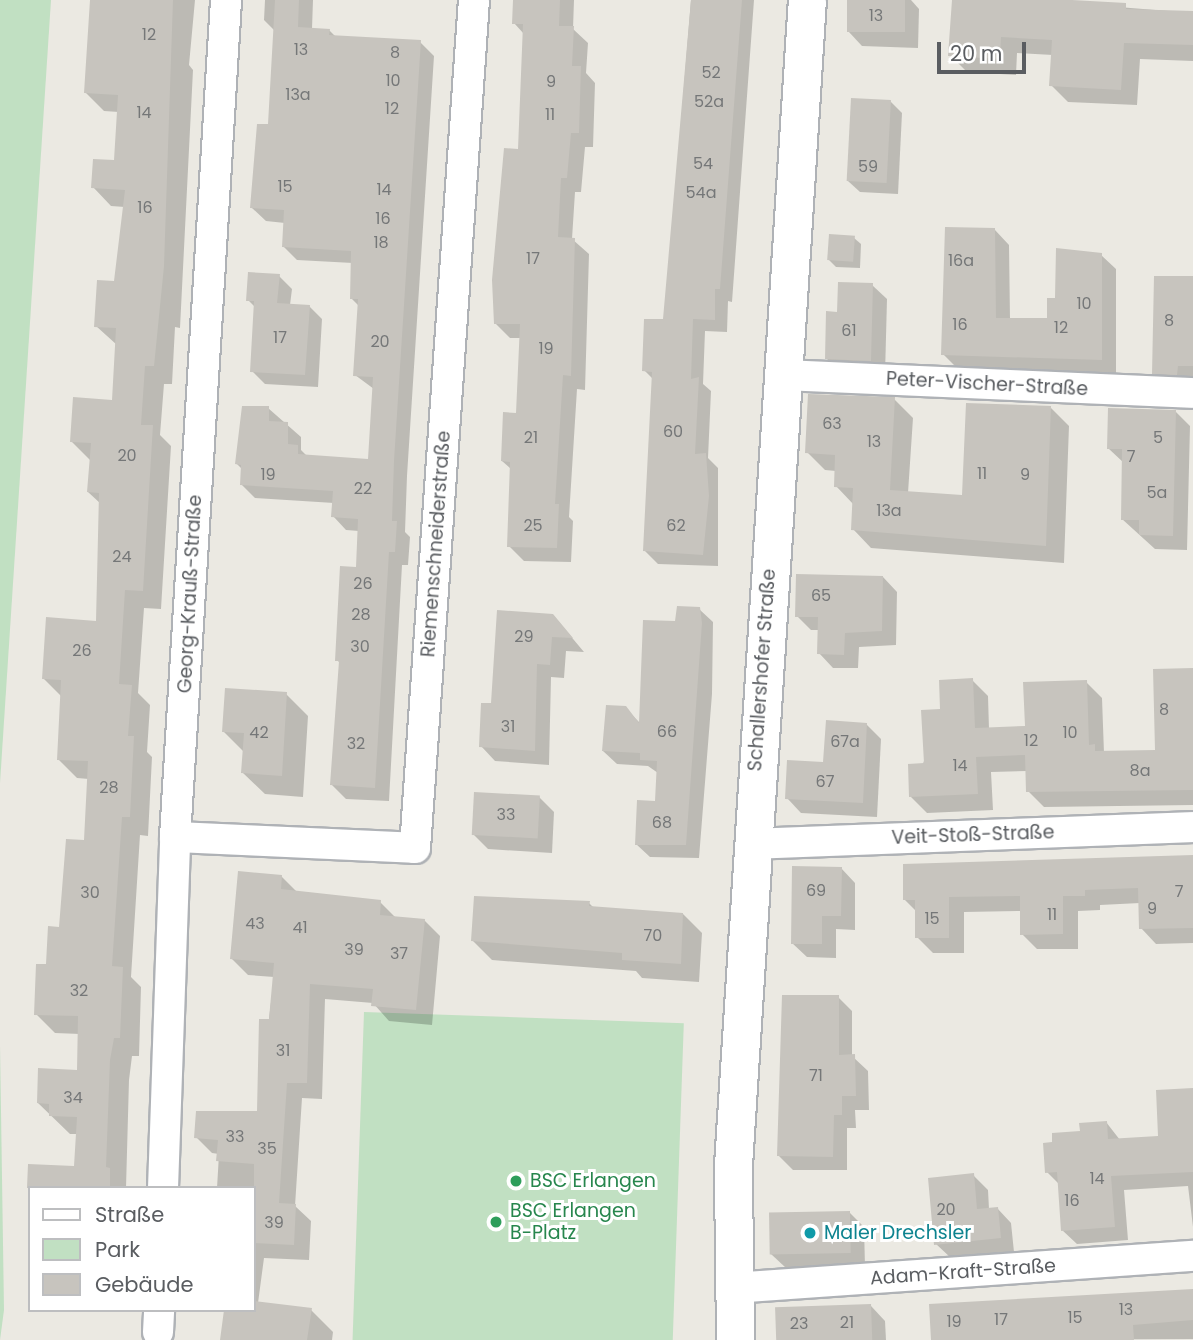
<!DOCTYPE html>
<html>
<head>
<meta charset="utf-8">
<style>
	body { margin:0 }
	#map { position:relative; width:1193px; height:1340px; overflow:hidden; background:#ebe9e2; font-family:Poppins,sans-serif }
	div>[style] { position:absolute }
	.green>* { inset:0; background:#c1e0c2; transform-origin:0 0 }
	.shadow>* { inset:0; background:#0003 }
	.building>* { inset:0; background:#c7c4be; transform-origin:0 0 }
	.roads { filter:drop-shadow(2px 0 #afb2b6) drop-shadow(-2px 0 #afb2b6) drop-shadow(0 2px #afb2b6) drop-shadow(0 -2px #afb2b6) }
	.minor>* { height:30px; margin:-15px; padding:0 15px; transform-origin:15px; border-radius:15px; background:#fff }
	.tertiary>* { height:37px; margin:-18.5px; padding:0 18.5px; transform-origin:18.5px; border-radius:18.5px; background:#fff }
	.dots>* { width:19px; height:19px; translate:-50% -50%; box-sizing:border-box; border:4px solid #fff; border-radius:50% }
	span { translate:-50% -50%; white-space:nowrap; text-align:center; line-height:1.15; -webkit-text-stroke:6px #fff; paint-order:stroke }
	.number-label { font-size:16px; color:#757778 }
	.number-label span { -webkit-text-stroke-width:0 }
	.street-label { font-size:19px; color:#5a5d61 }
	.leisure-label { font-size:19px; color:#27864d }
	.left { translate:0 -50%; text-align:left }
	.culture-label { font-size:19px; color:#0d838f }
	.legend { position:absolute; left:28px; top:1186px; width:228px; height:126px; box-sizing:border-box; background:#fff; border:2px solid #bdbec0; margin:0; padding:9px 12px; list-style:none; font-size:21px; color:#5a5d61 }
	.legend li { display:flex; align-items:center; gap:14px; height:35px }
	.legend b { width:35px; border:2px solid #bdbec0 }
	.scale { position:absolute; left:937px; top:42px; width:89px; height:32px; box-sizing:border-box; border:4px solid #5a5d61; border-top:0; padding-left:9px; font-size:21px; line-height:24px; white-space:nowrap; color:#5a5d61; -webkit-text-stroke:5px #fff; paint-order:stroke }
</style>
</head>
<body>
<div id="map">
	<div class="green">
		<div style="clip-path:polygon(0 0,51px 0,0 783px)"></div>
		<div style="left:364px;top:1012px;width:320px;height:329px;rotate:2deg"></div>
		<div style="clip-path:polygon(0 1045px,4px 1310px,0 1340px)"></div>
	</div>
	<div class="shadow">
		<div style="clip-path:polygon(91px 0,195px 0,189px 65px,193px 70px,180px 328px,175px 327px,172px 384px,164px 384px,160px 435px,171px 446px,161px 609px,144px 608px,138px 693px,150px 705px,147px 752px,152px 757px,148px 836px,140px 835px,131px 977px,141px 987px,139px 1056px,132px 1056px,129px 1080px,126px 1188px,30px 1188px,30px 1225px,30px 1166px,75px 1168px,78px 1134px,70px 1134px,38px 1103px,78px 1071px,80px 1034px,55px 1033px,36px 1014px,85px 842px,89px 779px,77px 778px,58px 759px,62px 697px,43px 678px,98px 623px,101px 504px,88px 492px,91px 461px,71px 441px,114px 402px,117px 345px,96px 326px,115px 283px,125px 207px,111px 206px,93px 187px,116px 162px,119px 112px,104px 111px,85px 92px)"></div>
		<div style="clip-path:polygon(265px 0,313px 0,312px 29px,329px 30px,336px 37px,420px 42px,434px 56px,407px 476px,405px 532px,410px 537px,408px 565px,402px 565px,389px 801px,346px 799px,332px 785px,341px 664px,337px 660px,357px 569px,359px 531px,346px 530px,333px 516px,334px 503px,255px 498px,241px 484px,242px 469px,237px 464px,268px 408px,301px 437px,301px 450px,307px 456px,369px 461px,374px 389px,355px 375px,360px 307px,351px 298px,353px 263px,297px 260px,283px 246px,285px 223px,266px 221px,252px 208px,270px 126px,275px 31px,264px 20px)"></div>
		<div style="clip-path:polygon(515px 0,574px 0,573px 29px,588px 43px,586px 73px,595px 83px,593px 147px,585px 147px,581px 192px,575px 192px,572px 239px,589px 254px,585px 390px,577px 389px,569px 517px,573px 521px,571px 562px,524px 561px,509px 546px,511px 469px,502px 461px,518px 415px,521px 338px,510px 338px,495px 323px,520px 151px,524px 34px,514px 23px)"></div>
		<div style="clip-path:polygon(691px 0,754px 0,732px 302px,728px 301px,727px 332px,705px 331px,703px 384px,711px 391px,708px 458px,718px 468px,718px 566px,658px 564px,645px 551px,654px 380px,644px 370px,665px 321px)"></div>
		<div style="clip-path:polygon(849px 0,911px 0,919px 9px,918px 48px,862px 46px,848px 31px)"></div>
		<div style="clip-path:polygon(954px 0,1031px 0,1193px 13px,1193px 61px,1140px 59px,1137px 105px,1068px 102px,1051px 85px,1053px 55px,1017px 53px,1016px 75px,967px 72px,950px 55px)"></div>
		<div style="clip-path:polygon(890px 101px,902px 113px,898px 194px,860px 192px,848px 181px)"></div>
		<div style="clip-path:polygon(995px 230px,1009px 245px,1010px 319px,1048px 319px,1056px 300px,1101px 255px,1116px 269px,1116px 374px,957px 368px,943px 354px)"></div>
		<div style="clip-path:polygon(854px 238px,861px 244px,860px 268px,836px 267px,829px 260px)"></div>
		<div style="clip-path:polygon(279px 276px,292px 289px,290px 305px,309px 306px,322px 319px,318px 387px,265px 384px,252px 371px,256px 308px,248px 300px)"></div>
		<div style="clip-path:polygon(1193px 279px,1193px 380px,1168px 387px,1154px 373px)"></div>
		<div style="clip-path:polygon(872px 285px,887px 299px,885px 375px,841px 373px,827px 359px,839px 313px)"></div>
		<div style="clip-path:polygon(894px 399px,913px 418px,908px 493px,964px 497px,1051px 408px,1069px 426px,1064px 563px,871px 548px,853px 529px,854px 505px,836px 486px,836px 471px,825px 470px,807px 452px)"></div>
		<div style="clip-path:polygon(1176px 412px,1190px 426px,1187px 550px,1155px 549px,1122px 519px,1124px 463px,1109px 449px)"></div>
		<div style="clip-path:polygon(883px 577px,897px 592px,896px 645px,859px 647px,858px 668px,833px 668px,819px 653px,820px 630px,811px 630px,797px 616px)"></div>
		<div style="clip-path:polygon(699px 609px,713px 622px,712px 694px,699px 858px,650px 857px,636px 844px,656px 802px,658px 773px,648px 766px,617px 764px,603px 751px,625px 708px,641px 724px,677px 623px)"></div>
		<div style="clip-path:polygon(553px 615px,584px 652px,566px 651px,564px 678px,551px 677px,549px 765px,495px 761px,481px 746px,492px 705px)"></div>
		<div style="clip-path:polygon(1193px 669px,1193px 805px,1044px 807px,1028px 791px,1027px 771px,991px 772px,993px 810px,927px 813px,911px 797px,942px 711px,972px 680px,988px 696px,989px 729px,1026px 727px,1086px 682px,1102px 698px,1104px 753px,1156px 752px)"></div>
		<div style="clip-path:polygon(286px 694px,308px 716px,303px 797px,265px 794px,243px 773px,244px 752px,223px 731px)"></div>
		<div style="clip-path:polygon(866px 724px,881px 739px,877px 817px,801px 813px,787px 798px)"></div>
		<div style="clip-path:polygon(539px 797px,554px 812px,552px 853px,488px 849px,474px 835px)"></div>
		<div style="clip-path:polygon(1193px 857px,1193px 943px,1156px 944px,1141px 928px,1140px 903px,1100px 905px,1100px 910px,1078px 911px,1078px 949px,1037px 949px,1022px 934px,1022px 911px,964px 912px,964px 953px,933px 953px,917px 937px,917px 912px,904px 899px)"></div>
		<div style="clip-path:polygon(841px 868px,855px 883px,855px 930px,836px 929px,836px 958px,807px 957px,792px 943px)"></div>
		<div style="clip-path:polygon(281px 876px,298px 893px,380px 902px,396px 918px,424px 920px,440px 936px,432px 1025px,389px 1021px,373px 1003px,325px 999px,322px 1099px,302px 1098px,295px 1206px,311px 1221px,309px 1260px,264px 1258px,258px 1303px,311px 1310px,333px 1332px,332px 1340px,222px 1340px,254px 1310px,254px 1188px,217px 1188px,219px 1154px,212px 1153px,196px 1137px,258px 1112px,274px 977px,248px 975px,232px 959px)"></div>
		<div style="clip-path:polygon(589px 903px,594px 908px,683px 914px,702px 933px,699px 982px,642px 978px,636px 971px,492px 960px,473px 941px)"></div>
		<div style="clip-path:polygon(838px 997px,852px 1011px,852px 1056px,868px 1071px,869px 1110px,855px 1110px,856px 1128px,847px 1128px,847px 1170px,793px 1170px,778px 1155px)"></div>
		<div style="clip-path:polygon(1193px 1090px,1193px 1227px,1188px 1186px,1124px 1190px,1128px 1240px,1077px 1244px,1062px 1230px,1059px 1184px,1047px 1172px,1082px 1133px,1106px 1122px,1120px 1140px,1160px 1138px)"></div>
		<div style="clip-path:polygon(973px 1175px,988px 1190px,989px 1209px,997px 1208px,1011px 1223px,1014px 1252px,951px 1258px,936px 1244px)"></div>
		<div style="clip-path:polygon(850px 1213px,864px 1227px,865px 1267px,786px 1268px,771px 1254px)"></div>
		<div style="clip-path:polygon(1193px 1290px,1193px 1339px,933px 1340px)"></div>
		<div style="clip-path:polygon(871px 1306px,885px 1321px,886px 1340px,778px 1340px)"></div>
	</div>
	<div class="building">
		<div style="clip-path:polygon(90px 0,173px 0,164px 266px,154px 366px,145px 366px,141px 425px,153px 425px,143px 591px,125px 590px,119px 684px,132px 685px,128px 736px,134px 736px,130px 817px,122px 817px,112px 966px,123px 967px,120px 1038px,114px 1038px,110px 1060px,106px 1167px,110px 1168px,110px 1188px,27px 1188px,28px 1164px,74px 1166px,77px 1117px,49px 1116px,49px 1104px,37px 1103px,38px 1068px,77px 1070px,78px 1016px,34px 1015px,36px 964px,46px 964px,48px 926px,59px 927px,66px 839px,84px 840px,88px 761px,57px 760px,61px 680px,42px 679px,46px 617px,96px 621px,99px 493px,87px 492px,91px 443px,70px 442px,73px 397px,112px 400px,116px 328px,94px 327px,97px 280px,114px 281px,125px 190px,91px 188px,93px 159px,114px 160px,118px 95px,84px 93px)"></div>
		<div style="clip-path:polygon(275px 0,299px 0,298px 27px,330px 29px,329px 35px,421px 40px,394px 461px,392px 521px,397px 521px,395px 552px,389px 552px,375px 788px,330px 785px,339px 661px,335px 661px,340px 566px,356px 567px,358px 519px,331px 517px,333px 491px,240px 485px,241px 465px,235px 464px,242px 406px,269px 406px,269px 421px,288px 422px,288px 444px,298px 445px,298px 454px,368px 459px,373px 377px,353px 376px,358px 299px,350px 299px,351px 251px,282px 247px,284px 210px,250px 208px,257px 124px,268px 124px)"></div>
		<div style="clip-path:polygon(513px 0,560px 0,559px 26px,574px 26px,572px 66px,581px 66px,579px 133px,571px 133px,567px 178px,561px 178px,558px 237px,575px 238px,571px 376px,563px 375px,555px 504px,559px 504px,557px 548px,507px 547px,510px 462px,501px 461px,503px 412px,516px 413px,520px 324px,494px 324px,492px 280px,504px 148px,518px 149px,523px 24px,512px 24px)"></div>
		<div style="clip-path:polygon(691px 0,742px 0,720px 289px,715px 289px,715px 320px,693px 319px,691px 379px,699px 377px,695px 454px,706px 453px,709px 496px,703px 555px,643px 551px,652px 372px,642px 371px,644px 319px,663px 319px)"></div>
		<div style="left:847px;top:0;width:58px;height:32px"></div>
		<div style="clip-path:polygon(952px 0,1072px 0,1126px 3px,1126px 9px,1193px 11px,1193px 45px,1124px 43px,1121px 90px,1049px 86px,1052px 40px,1001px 37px,1000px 59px,948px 56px)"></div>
		<div style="left:851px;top:98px;width:40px;height:83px;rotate:3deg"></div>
		<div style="clip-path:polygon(945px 227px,995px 228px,996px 318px,1047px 318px,1047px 298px,1055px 298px,1056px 248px,1102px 253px,1102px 360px,941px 355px)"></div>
		<div style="left:829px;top:234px;width:26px;height:26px;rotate:4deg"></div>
		<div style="clip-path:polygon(248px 272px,280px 274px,277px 303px,310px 305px,305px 375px,250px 372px,254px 301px,246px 301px)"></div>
		<div style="clip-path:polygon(1154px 276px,1193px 276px,1193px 366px,1178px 366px,1177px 375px,1152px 374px)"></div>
		<div style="clip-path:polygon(838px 282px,873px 283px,871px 361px,825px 359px,826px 311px,837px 312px)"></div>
		<div style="clip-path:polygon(808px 394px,895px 397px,890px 490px,962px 495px,966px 403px,1051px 406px,1046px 546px,851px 530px,853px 488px,834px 487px,835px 455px,805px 453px)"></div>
		<div style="clip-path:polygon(1108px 408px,1176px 410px,1173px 536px,1139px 535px,1139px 520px,1121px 520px,1122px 449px,1107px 449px)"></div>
		<div style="clip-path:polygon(796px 574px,883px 576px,882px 631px,845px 633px,844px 655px,817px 654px,818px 617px,795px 617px)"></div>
		<div style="clip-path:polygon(677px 606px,700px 607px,702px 623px,686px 845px,635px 845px,637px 800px,655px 801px,657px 761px,640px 760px,640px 753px,602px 751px,606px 705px,626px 706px,639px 723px,643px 620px,675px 621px)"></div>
		<div style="clip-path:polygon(497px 610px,553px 614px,573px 638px,552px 637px,550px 665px,537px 664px,535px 751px,479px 747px,481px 703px,491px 703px)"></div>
		<div style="clip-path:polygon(1193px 668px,1193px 790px,1026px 792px,1025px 755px,976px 757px,978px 794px,909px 797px,908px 764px,924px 763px,921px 710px,940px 709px,939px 680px,973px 678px,975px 728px,1025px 726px,1023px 682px,1087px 680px,1089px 745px,1095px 744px,1095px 751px,1155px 750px,1153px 669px)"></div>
		<div style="clip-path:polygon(225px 688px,287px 692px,282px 776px,241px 773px,244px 733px,222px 732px)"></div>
		<div style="clip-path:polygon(826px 720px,867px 723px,863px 803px,785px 799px,787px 760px,823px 762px)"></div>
		<div style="left:474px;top:792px;width:66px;height:43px;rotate:3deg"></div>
		<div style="clip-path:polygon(1193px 855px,1193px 928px,1139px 929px,1138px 888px,1085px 890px,1085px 896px,1063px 896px,1063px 934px,1020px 935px,1020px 896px,949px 897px,949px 938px,915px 938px,915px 900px,903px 900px,903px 864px)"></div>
		<div style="clip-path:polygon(792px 866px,842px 867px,841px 916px,822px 916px,822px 944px,791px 944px)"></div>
		<div style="clip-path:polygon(238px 871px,282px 875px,281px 889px,381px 900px,380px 915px,425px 919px,416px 1010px,371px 1006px,373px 989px,310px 984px,307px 1083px,287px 1083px,279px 1203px,296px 1204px,294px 1245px,254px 1243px,254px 1164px,216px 1161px,218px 1140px,194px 1138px,196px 1111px,257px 1111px,259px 1019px,269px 1019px,274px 963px,230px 959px)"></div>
		<div style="clip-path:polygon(474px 896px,590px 901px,589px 906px,683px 913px,681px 964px,622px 960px,622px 953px,471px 941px)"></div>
		<div style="clip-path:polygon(782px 995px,839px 995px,839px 1055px,855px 1054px,856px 1096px,842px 1096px,842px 1115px,834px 1115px,833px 1157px,777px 1156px)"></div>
		<div style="clip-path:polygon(1193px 1088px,1193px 1172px,1111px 1176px,1115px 1227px,1061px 1231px,1057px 1172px,1045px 1173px,1043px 1143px,1052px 1142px,1052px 1133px,1080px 1131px,1079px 1123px,1107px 1121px,1108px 1139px,1158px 1136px,1156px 1090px)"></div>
		<div style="clip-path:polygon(974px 1173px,977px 1209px,998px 1207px,1001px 1238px,934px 1245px,928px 1178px)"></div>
		<div style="left:850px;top:1211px;width:42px;height:81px;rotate:89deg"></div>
		<div style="clip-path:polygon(1193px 1289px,1193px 1320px,1133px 1325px,1134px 1340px,931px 1340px,929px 1304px)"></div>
		<div style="clip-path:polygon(254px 1301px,312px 1308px,307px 1340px,220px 1340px,224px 1310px,254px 1310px)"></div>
		<div style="left:871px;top:1304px;width:36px;height:96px;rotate:88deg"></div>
	</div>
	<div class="roads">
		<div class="minor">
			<div style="left:781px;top:375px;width:412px;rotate:2.5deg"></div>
			<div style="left:175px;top:837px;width:240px;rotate:2.6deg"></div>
			<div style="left:415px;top:848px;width:850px;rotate:-86.02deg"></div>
			<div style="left:752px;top:844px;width:441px;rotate:-2.2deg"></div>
			<div style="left:163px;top:1188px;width:351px;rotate:-88deg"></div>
			<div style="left:175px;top:837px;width:839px;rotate:-86.51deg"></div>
			<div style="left:733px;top:1288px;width:461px;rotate:-4deg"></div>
			<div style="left:158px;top:1332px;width:22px;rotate:-87deg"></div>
		</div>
		<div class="tertiary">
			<div style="left:735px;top:1340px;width:175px;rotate:-90.7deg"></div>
			<div style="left:733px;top:1165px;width:1167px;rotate:-86.37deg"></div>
		</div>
	</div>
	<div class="dots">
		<div style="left:516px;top:1181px;background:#2e9e5b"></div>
		<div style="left:496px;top:1222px;background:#2e9e5b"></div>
		<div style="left:810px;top:1233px;background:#0f9aa8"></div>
	</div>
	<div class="number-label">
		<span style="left:876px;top:16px">13</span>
		<span style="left:149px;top:35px">12</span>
		<span style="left:301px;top:50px">13</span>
		<span style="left:395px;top:53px">8</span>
		<span style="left:711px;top:73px">52</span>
		<span style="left:393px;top:81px">10</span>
		<span style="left:551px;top:82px">9</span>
		<span style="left:298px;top:95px">13a</span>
		<span style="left:709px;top:102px">52a</span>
		<span style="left:392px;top:109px">12</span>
		<span style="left:144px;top:113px">14</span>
		<span style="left:550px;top:115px">11</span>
		<span style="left:703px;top:164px">54</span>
		<span style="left:868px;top:167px">59</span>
		<span style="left:285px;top:187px">15</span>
		<span style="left:384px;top:190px">14</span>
		<span style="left:701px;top:193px">54a</span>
		<span style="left:145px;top:208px">16</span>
		<span style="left:383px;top:219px">16</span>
		<span style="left:381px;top:243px">18</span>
		<span style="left:533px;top:259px">17</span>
		<span style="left:961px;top:261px">16a</span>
		<span style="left:1084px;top:304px">10</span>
		<span style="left:1169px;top:321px">8</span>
		<span style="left:960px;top:325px">16</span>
		<span style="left:1061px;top:328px">12</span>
		<span style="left:849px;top:331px">61</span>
		<span style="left:280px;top:338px">17</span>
		<span style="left:380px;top:342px">20</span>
		<span style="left:546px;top:349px">19</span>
		<span style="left:832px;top:424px">63</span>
		<span style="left:673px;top:432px">60</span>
		<span style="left:531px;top:438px">21</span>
		<span style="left:1158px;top:438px">5</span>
		<span style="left:874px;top:442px">13</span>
		<span style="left:127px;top:456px">20</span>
		<span style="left:1131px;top:457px">7</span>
		<span style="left:982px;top:474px">11</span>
		<span style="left:268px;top:475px">19</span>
		<span style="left:1025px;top:475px">9</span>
		<span style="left:363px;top:489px">22</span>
		<span style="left:1157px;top:493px">5a</span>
		<span style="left:889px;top:511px">13a</span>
		<span style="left:533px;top:526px">25</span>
		<span style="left:676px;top:526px">62</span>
		<span style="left:122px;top:557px">24</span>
		<span style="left:363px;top:584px">26</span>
		<span style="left:821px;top:596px">65</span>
		<span style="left:361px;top:615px">28</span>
		<span style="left:524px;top:637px">29</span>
		<span style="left:360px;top:647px">30</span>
		<span style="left:82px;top:651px">26</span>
		<span style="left:1164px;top:710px">8</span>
		<span style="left:508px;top:727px">31</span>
		<span style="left:667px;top:732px">66</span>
		<span style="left:259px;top:733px">42</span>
		<span style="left:1070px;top:733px">10</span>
		<span style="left:1031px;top:741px">12</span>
		<span style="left:845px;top:742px">67a</span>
		<span style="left:356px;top:744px">32</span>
		<span style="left:960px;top:766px">14</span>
		<span style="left:1140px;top:771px">8a</span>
		<span style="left:825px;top:782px">67</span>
		<span style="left:109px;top:788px">28</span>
		<span style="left:506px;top:815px">33</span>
		<span style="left:662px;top:823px">68</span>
		<span style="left:816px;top:891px">69</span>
		<span style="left:1179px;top:892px">7</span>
		<span style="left:90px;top:893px">30</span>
		<span style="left:1152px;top:909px">9</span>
		<span style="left:1052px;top:915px">11</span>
		<span style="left:932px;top:919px">15</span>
		<span style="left:255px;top:924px">43</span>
		<span style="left:300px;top:928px">41</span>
		<span style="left:653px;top:936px">70</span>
		<span style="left:354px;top:950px">39</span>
		<span style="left:399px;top:954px">37</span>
		<span style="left:79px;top:991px">32</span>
		<span style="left:283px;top:1051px">31</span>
		<span style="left:816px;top:1076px">71</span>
		<span style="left:73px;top:1098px">34</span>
		<span style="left:235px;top:1137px">33</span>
		<span style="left:267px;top:1149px">35</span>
		<span style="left:1097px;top:1179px">14</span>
		<span style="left:1072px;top:1201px">16</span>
		<span style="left:946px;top:1210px">20</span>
		<span style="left:274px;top:1223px">39</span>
		<span style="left:1126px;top:1310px">13</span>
		<span style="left:1075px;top:1318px">15</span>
		<span style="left:1001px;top:1320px">17</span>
		<span style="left:954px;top:1322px">19</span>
		<span style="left:847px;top:1323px">21</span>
		<span style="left:799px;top:1324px">23</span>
	</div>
	<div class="street-label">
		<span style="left:987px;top:384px;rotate:3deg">Peter-Vischer-Straße</span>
		<span style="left:436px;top:544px;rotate:-86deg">Riemenschneiderstraße</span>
		<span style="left:190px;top:594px;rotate:-87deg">Georg-Krauß-Straße</span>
		<span style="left:762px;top:670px;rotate:-86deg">Schallershofer Straße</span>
		<span style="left:973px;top:835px;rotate:-2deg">Veit-Stoß-Straße</span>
		<span style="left:963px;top:1272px;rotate:-4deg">Adam-Kraft-Straße</span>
	</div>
	<div class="leisure-label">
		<span class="left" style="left:530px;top:1181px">BSC Erlangen</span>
		<span class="left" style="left:510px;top:1222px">BSC Erlangen<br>B-Platz</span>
	</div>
	<div class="culture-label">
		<span class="left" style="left:824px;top:1233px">Maler Drechsler</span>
	</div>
	<ul class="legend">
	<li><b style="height:9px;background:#fff"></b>Straße</li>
	<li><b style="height:19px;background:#c1e0c2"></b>Park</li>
	<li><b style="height:19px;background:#c7c4be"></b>Gebäude</li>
	</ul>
	<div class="scale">20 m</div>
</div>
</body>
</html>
